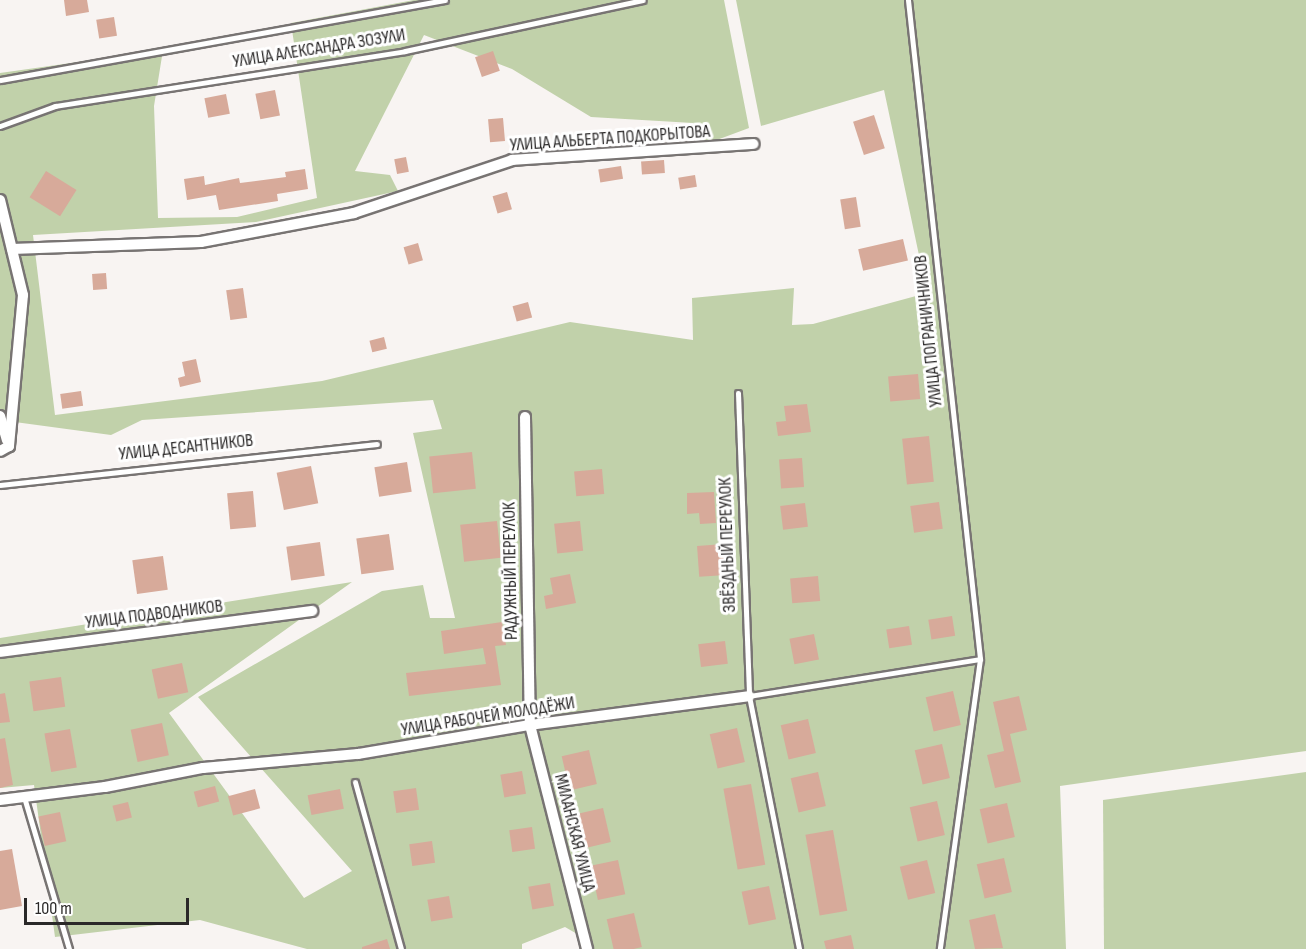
<!DOCTYPE html>
<html>
<head>
<meta charset="utf-8">
<style>
	body { margin:0 }
	#map { position:relative; width:1306px; height:949px; overflow:hidden; background:#f8f4f2; font-family:"Sofia Sans Condensed",sans-serif }
	div>[style] { position:absolute }
	.green>* { inset:0; background:#c1d1aa }
	.building>* { inset:0; background:#d7aa9a; transform-origin:0 0 }
	.roads { filter:drop-shadow(2px 0 #787473) drop-shadow(-2px 0 #787473) drop-shadow(0 2px #787473) drop-shadow(0 -2px #787473) }
	.lane>* { height:5px; margin:-2.5px; padding:0 2.5px; transform-origin:2.5px; border-radius:2.5px; background:#fff }
	.street>* { height:10px; margin:-5px; padding:0 5px; transform-origin:5px; border-radius:5px; background:#fff }
	span { translate:-50% -50%; white-space:nowrap; text-align:center; line-height:1.15; -webkit-text-stroke:6px #fff; paint-order:stroke }
	.street-label { font-size:18px; color:#2a2828 }
	.scale { position:absolute; left:24px; top:898px; width:165px; height:27px; box-sizing:border-box; border:3px solid #2a2828; border-top:0; padding-left:8px; font-size:18px; line-height:21px; white-space:nowrap; color:#2a2828; -webkit-text-stroke:4px #fff; paint-order:stroke }
</style>
</head>
<body>
<div id="map">
	<div class="green">
		<div style="clip-path:polygon(414px 0,724px 0,749px 128px,706px 144px,693px 123px,591px 117px,512px 69px,424px 35px,355px 171px,390px 175px,398px 191px,256px 222px,33px 235px,55px 415px,322px 381px,570px 322px,693px 340px,692px 298px,794px 288px,792px 325px,813px 324px,927px 293px,884px 90px,761px 126px,736px 0,1306px 0,1306px 751px,1060px 786px,1066px 949px,592px 949px,591px 942px,565px 927px,522px 944px,522px 949px,307px 949px,200px 920px,55px 937px,34px 785px,0 788px,0 638px,352px 582px,169px 713px,304px 898px,352px 871px,198px 697px,382px 591px,423px 585px,430px 618px,455px 618px,413px 433px,442px 429px,433px 400px,142px 420px,111px 435px,0 420px,0 73px,163px 50px,154px 106px,158px 218px,237px 217px,317px 198px,291px 23px)"></div>
		<div style="clip-path:polygon(1306px 772px,1306px 949px,1104px 949px,1103px 800px)"></div>
	</div>
	<div class="building">
		<div style="clip-path:polygon(64px 0,87px 0,89px 12px,66px 16px)"></div>
		<div style="left:114px;top:17px;width:19px;height:18px;rotate:81deg"></div>
		<div style="left:493px;top:51px;width:21px;height:19px;rotate:71deg"></div>
		<div style="left:275px;top:90px;width:26px;height:20px;rotate:79deg"></div>
		<div style="left:226px;top:94px;width:20px;height:22px;rotate:79deg"></div>
		<div style="left:874px;top:115px;width:35px;height:22px;rotate:72deg"></div>
		<div style="left:503px;top:118px;width:23px;height:15px;rotate:85deg"></div>
		<div style="left:406px;top:157px;width:15px;height:12px;rotate:79deg"></div>
		<div style="left:664px;top:160px;width:13px;height:23px;rotate:86deg"></div>
		<div style="left:621px;top:166px;width:13px;height:23px;rotate:81deg"></div>
		<div style="clip-path:polygon(305px 169px,308px 189px,277px 194px,278px 201px,219px 210px,216px 195px,187px 200px,184px 179px,204px 176px,205px 185px,239px 178px,240px 183px,286px 177px,285px 172px)"></div>
		<div style="left:46px;top:171px;width:36px;height:31px;rotate:32deg"></div>
		<div style="left:695px;top:175px;width:12px;height:17px;rotate:81deg"></div>
		<div style="left:507px;top:192px;width:18px;height:15px;rotate:74deg"></div>
		<div style="left:856px;top:197px;width:30px;height:16px;rotate:81deg"></div>
		<div style="left:903px;top:239px;width:22px;height:46px;rotate:77deg"></div>
		<div style="left:418px;top:243px;width:18px;height:15px;rotate:74deg"></div>
		<div style="left:106px;top:273px;width:16px;height:14px;rotate:86deg"></div>
		<div style="left:243px;top:288px;width:30px;height:17px;rotate:82deg"></div>
		<div style="left:528px;top:302px;width:16px;height:16px;rotate:75deg"></div>
		<div style="left:384px;top:337px;width:12px;height:15px;rotate:76deg"></div>
		<div style="clip-path:polygon(196px 359px,201px 382px,180px 387px,178px 378px,185px 376px,182px 362px)"></div>
		<div style="left:918px;top:374px;width:25px;height:30px;rotate:85deg"></div>
		<div style="left:81px;top:391px;width:15px;height:21px;rotate:82deg"></div>
		<div style="clip-path:polygon(807px 404px,811px 432px,778px 436px,776px 422px,786px 421px,784px 406px)"></div>
		<div style="left:929px;top:436px;width:46px;height:27px;rotate:84deg"></div>
		<div style="left:472px;top:452px;width:37px;height:43px;rotate:84deg"></div>
		<div style="left:802px;top:458px;width:29px;height:23px;rotate:86deg"></div>
		<div style="left:407px;top:462px;width:30px;height:33px;rotate:81deg"></div>
		<div style="left:311px;top:466px;width:38px;height:35px;rotate:79deg"></div>
		<div style="left:602px;top:469px;width:25px;height:28px;rotate:85deg"></div>
		<div style="left:253px;top:491px;width:36px;height:26px;rotate:85deg"></div>
		<div style="clip-path:polygon(714px 492px,716px 523px,700px 524px,699px 513px,687px 514px,687px 493px)"></div>
		<div style="left:939px;top:502px;width:27px;height:29px;rotate:82deg"></div>
		<div style="left:805px;top:503px;width:24px;height:25px;rotate:83deg"></div>
		<div style="left:497px;top:521px;width:37px;height:37px;rotate:84deg"></div>
		<div style="left:580px;top:521px;width:30px;height:26px;rotate:84deg"></div>
		<div style="left:389px;top:534px;width:36px;height:33px;rotate:82deg"></div>
		<div style="left:320px;top:542px;width:34px;height:34px;rotate:82deg"></div>
		<div style="left:724px;top:544px;width:31px;height:27px;rotate:86deg"></div>
		<div style="left:163px;top:556px;width:34px;height:31px;rotate:82deg"></div>
		<div style="clip-path:polygon(570px 574px,576px 603px,546px 609px,544px 596px,553px 594px,550px 578px)"></div>
		<div style="left:818px;top:576px;width:25px;height:28px;rotate:85deg"></div>
		<div style="left:952px;top:616px;width:20px;height:24px;rotate:81deg"></div>
		<div style="clip-path:polygon(502px 622px,506px 645px,495px 646px,501px 685px,409px 696px,406px 673px,486px 664px,483px 648px,444px 654px,441px 631px)"></div>
		<div style="left:909px;top:626px;width:19px;height:23px;rotate:81deg"></div>
		<div style="left:814px;top:634px;width:26px;height:25px;rotate:79deg"></div>
		<div style="left:725px;top:641px;width:23px;height:27px;rotate:83deg"></div>
		<div style="left:182px;top:663px;width:30px;height:31px;rotate:78deg"></div>
		<div style="left:61px;top:677px;width:30px;height:32px;rotate:82deg"></div>
		<div style="left:953px;top:691px;width:35px;height:28px;rotate:77deg"></div>
		<div style="clip-path:polygon(5px 693px,10px 722px,0 723px,0 694px)"></div>
		<div style="clip-path:polygon(1019px 696px,1027px 730px,1010px 734px,1021px 782px,995px 788px,987px 755px,1004px 751px,993px 702px)"></div>
		<div style="left:808px;top:719px;width:35px;height:28px;rotate:77deg"></div>
		<div style="left:162px;top:723px;width:33px;height:32px;rotate:78deg"></div>
		<div style="left:737px;top:728px;width:35px;height:28px;rotate:77deg"></div>
		<div style="left:70px;top:729px;width:39px;height:26px;rotate:80deg"></div>
		<div style="clip-path:polygon(5px 738px,13px 785px,0 788px,0 739px)"></div>
		<div style="left:942px;top:744px;width:35px;height:28px;rotate:77deg"></div>
		<div style="left:589px;top:750px;width:35px;height:28px;rotate:77deg"></div>
		<div style="left:522px;top:771px;width:23px;height:22px;rotate:80deg"></div>
		<div style="left:818px;top:772px;width:35px;height:28px;rotate:77deg"></div>
		<div style="left:751px;top:784px;width:82px;height:28px;rotate:80deg"></div>
		<div style="left:215px;top:786px;width:16px;height:22px;rotate:75deg"></div>
		<div style="left:416px;top:788px;width:22px;height:23px;rotate:82deg"></div>
		<div style="left:255px;top:789px;width:20px;height:28px;rotate:75deg"></div>
		<div style="left:340px;top:789px;width:20px;height:33px;rotate:79deg"></div>
		<div style="left:937px;top:801px;width:35px;height:28px;rotate:77deg"></div>
		<div style="left:128px;top:802px;width:16px;height:16px;rotate:76deg"></div>
		<div style="left:1007px;top:803px;width:35px;height:28px;rotate:77deg"></div>
		<div style="left:603px;top:808px;width:35px;height:28px;rotate:77deg"></div>
		<div style="left:60px;top:812px;width:30px;height:22px;rotate:78deg"></div>
		<div style="left:532px;top:827px;width:22px;height:23px;rotate:82deg"></div>
		<div style="left:833px;top:830px;width:82px;height:28px;rotate:80deg"></div>
		<div style="left:432px;top:841px;width:22px;height:23px;rotate:82deg"></div>
		<div style="clip-path:polygon(12px 849px,22px 906px,0 910px,0 851px)"></div>
		<div style="left:1004px;top:858px;width:35px;height:28px;rotate:77deg"></div>
		<div style="left:618px;top:860px;width:35px;height:28px;rotate:78deg"></div>
		<div style="left:927px;top:860px;width:34px;height:28px;rotate:76deg"></div>
		<div style="left:550px;top:883px;width:23px;height:22px;rotate:80deg"></div>
		<div style="left:769px;top:886px;width:34px;height:28px;rotate:78deg"></div>
		<div style="left:449px;top:896px;width:22px;height:22px;rotate:80deg"></div>
		<div style="left:634px;top:913px;width:35px;height:28px;rotate:77deg"></div>
		<div style="clip-path:polygon(995px 914px,1003px 948px,975px 949px,969px 920px)"></div>
		<div style="clip-path:polygon(851px 935px,854px 949px,826px 949px,824px 941px)"></div>
		<div style="clip-path:polygon(387px 939px,390px 949px,362px 949px,362px 947px)"></div>
	</div>
	<div class="roads">
		<div class="lane">
			<div style="left:908px;top:0;width:663px;rotate:83.76deg"></div>
			<div style="left:980px;top:659px;width:293px;rotate:97.9deg"></div>
			<div style="left:0;top:80px;width:452px;rotate:-10.2deg"></div>
			<div style="left:0;top:126px;width:59px;rotate:-20deg"></div>
			<div style="left:55px;top:106px;width:354px;rotate:-8.9deg"></div>
			<div style="left:405px;top:51px;width:243px;rotate:-12.1deg"></div>
			<div style="left:738px;top:393px;width:303px;rotate:87.9deg"></div>
			<div style="left:749px;top:696px;width:258px;rotate:78.8deg"></div>
			<div style="left:0;top:485px;width:379px;rotate:-6.2deg"></div>
			<div style="left:749px;top:696px;width:234px;rotate:-9.1deg"></div>
			<div style="left:355px;top:782px;width:173px;rotate:74.6deg"></div>
			<div style="left:24px;top:797px;width:159px;rotate:73.5deg"></div>
		</div>
		<div class="street">
			<div style="left:0;top:200px;width:98px;rotate:76.4deg"></div>
			<div style="left:23px;top:295px;width:152px;rotate:95.3deg"></div>
			<div style="left:9px;top:446px;width:10px;rotate:151deg"></div>
			<div style="left:12px;top:249px;width:189px;rotate:-2.1deg"></div>
			<div style="left:201px;top:242px;width:156px;rotate:-10.7deg"></div>
			<div style="left:354px;top:213px;width:167px;rotate:-18.5deg"></div>
			<div style="left:512px;top:160px;width:242px;rotate:-3.8deg"></div>
			<div style="left:0;top:416px;width:25px;rotate:74deg"></div>
			<div style="left:525px;top:417px;width:308px;rotate:89.1deg"></div>
			<div style="left:530px;top:725px;width:231px;rotate:75.7deg"></div>
			<div style="left:0;top:652px;width:315px;rotate:-7.5deg"></div>
			<div style="left:0;top:800px;width:106px;rotate:-7.1deg"></div>
			<div style="left:105px;top:787px;width:100px;rotate:-11deg"></div>
			<div style="left:203px;top:768px;width:156px;rotate:-5.2deg"></div>
			<div style="left:358px;top:754px;width:174px;rotate:-9.6deg"></div>
			<div style="left:530px;top:725px;width:221px;rotate:-7.5deg"></div>
		</div>
	</div>
	<div class="street-label">
		<span style="left:319px;top:49px;rotate:-9deg">УЛИЦА АЛЕКСАНДРА ЗОЗУЛИ</span>
		<span style="left:610px;top:139px;rotate:-4deg">УЛИЦА АЛЬБЕРТА ПОДКОРЫТОВА</span>
		<span style="left:929px;top:331px;rotate:-96deg">УЛИЦА ПОГРАНИЧНИКОВ</span>
		<span style="left:186px;top:448px;rotate:-6deg">УЛИЦА ДЕСАНТНИКОВ</span>
		<span style="left:728px;top:545px;rotate:-92deg">ЗВЁЗДНЫЙ ПЕРЕУЛОК</span>
		<span style="left:511px;top:571px;rotate:-91deg">РАДУЖНЫЙ ПЕРЕУЛОК</span>
		<span style="left:154px;top:615px;rotate:-7deg">УЛИЦА ПОДВОДНИКОВ</span>
		<span style="left:488px;top:717px;rotate:-9deg">УЛИЦА РАБОЧЕЙ МОЛОДЁЖИ</span>
		<span style="left:574px;top:833px;rotate:76deg">МИЛАНСКАЯ УЛИЦА</span>
	</div>
	<div class="scale">100 m</div>
</div>
</body>
</html>
